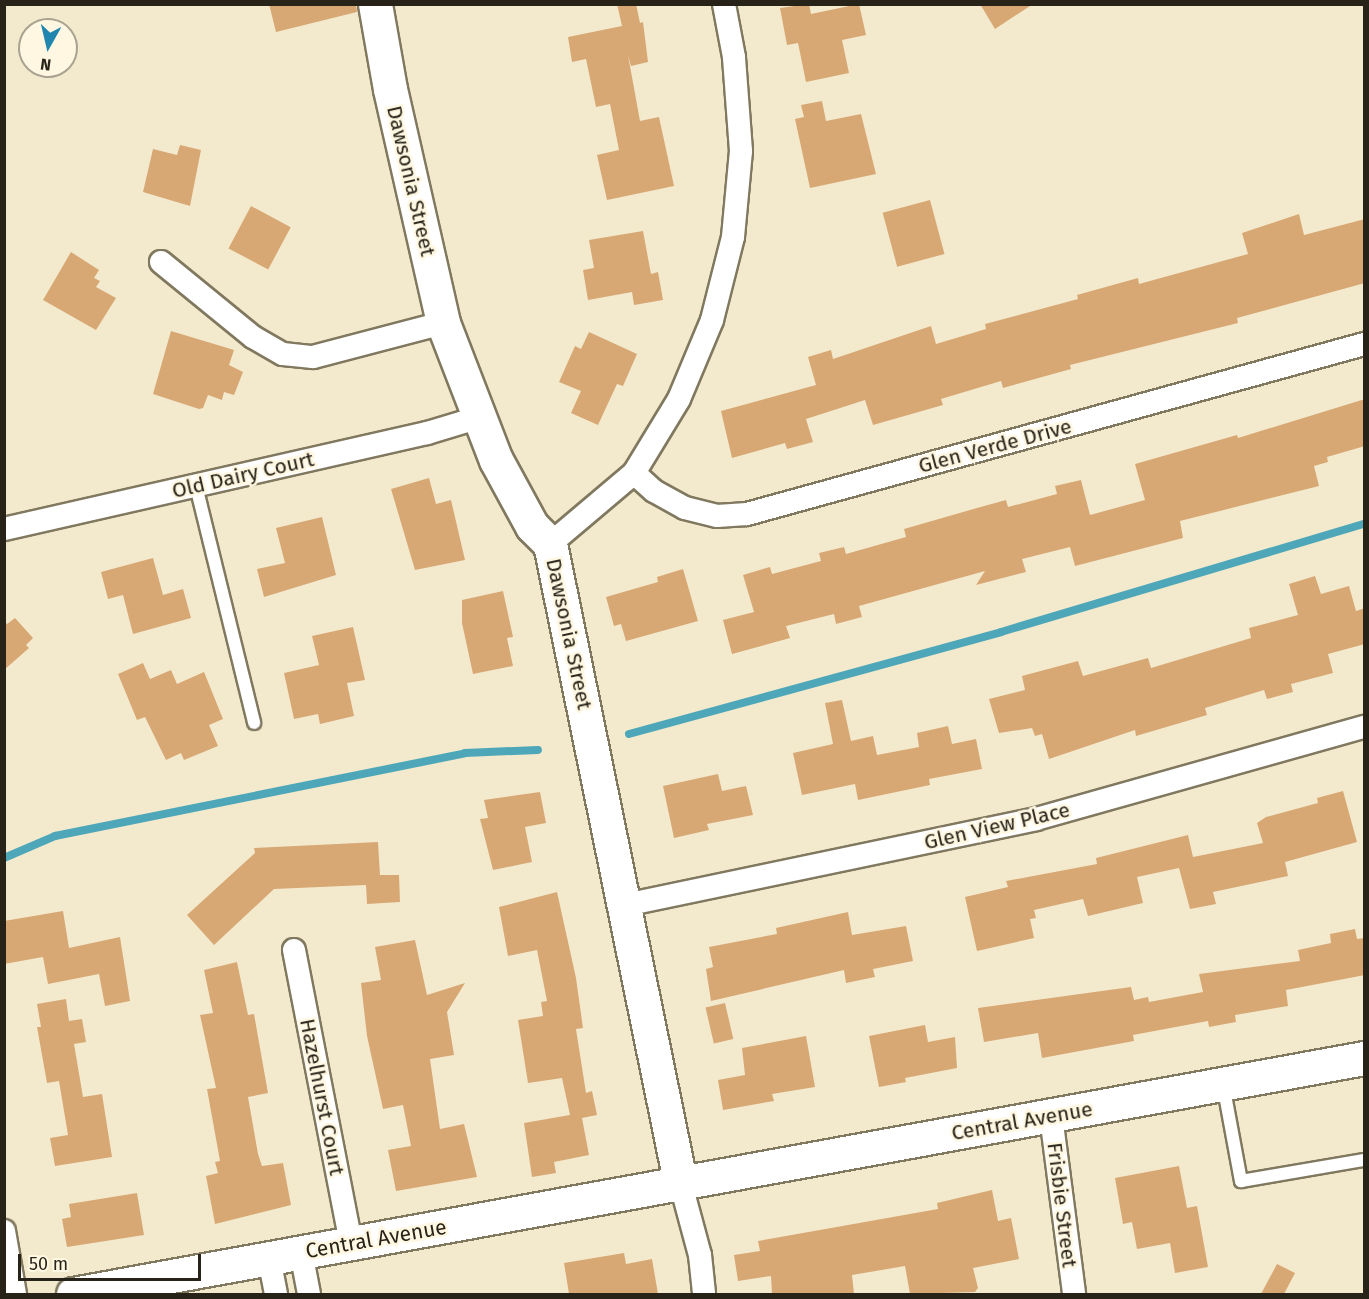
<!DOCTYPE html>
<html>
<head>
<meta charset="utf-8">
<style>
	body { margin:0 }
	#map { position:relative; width:1369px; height:1299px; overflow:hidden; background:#f3eace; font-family:"Fira Sans",sans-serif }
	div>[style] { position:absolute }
	.stream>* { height:8px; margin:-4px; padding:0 4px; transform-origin:4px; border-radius:4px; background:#4ea7b8 }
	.building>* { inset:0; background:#d8a874; transform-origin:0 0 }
	.roads { filter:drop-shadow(2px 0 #80785f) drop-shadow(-2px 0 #80785f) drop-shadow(0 2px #80785f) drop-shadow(0 -2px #80785f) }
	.lane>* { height:12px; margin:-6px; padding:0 6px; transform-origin:6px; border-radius:6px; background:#fff }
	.street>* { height:22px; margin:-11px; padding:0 11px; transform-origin:11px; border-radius:11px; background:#fff }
	.secondary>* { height:33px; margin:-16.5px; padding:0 16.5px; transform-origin:16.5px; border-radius:16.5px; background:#fff }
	span { translate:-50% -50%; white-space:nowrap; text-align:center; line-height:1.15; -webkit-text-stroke:5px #fff7e1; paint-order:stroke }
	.street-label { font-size:21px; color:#272319 }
	.frame { position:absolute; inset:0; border:6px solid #272319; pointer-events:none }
	.north { position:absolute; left:18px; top:18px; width:60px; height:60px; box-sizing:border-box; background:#fff7e1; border:2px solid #a9a291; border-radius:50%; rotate:188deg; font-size:16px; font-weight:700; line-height:24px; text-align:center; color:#272319 }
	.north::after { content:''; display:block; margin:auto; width:21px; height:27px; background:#2086af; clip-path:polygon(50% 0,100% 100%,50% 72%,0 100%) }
	.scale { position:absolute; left:18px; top:1254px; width:183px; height:27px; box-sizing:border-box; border:3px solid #272319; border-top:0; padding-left:8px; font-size:18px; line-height:21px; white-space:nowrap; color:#272319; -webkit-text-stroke:4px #fff7e1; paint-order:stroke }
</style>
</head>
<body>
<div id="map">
	<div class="stream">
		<div style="left:629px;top:734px;width:386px;rotate:-15.3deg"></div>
		<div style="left:1001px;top:632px;width:379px;rotate:-16.6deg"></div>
		<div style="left:4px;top:858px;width:56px;rotate:-23.3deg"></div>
		<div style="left:55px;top:836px;width:418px;rotate:-11.4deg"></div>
		<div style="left:465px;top:753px;width:73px;rotate:-2.4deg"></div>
	</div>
	<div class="building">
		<div style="clip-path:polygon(269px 4px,356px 4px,357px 12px,276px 32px)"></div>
		<div style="clip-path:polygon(617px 4px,636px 4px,640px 23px,643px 22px,648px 62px,631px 66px,628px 55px,640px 121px,659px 117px,674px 186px,607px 200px,597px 155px,619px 150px,610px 104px,596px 107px,586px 59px,572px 62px,568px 37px,622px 26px)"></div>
		<div style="clip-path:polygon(809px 4px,811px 14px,859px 4px,866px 35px,842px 40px,849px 73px,806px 82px,798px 43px,787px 45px,780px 8px)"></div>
		<div style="clip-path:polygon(980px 4px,1033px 4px,995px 29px)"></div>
		<div style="clip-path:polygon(822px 101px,826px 121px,861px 114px,876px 174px,810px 188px,795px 119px,804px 117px,801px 105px)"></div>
		<div style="clip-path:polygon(180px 145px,201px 150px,190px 206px,143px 192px,153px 149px,177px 155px)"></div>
		<div style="left:930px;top:200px;width:56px;height:49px;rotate:75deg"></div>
		<div style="left:251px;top:206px;width:45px;height:48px;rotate:28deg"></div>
		<div style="clip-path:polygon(1299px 214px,1304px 235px,1365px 219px,1365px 283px,1237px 318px,1238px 323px,1070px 365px,1071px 369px,1003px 388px,1001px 381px,941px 399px,943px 405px,873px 425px,865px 400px,806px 419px,813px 442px,787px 449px,785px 443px,732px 458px,721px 411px,816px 385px,808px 357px,831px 350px,833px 359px,931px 326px,936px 344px,986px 329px,985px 324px,1078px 299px,1077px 295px,1138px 278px,1139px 284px,1248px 254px,1242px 233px)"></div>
		<div style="clip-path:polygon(643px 231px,651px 274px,658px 272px,663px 300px,634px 305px,632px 292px,588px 300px,583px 270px,594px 268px,589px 240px)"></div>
		<div style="clip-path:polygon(71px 252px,99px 270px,94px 278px,100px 281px,96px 287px,116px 298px,96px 330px,43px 300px)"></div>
		<div style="clip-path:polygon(171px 331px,234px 350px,229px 365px,243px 372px,234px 395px,224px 392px,222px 400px,208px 395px,203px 408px,199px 409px,153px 394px)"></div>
		<div style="clip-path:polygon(589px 332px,637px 354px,623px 386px,617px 384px,598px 425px,571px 413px,581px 391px,559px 382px,575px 346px,581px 349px)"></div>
		<div style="clip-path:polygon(1365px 399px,1365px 446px,1327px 457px,1328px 462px,1314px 466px,1319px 486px,1180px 521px,1183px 538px,1075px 566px,1070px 547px,1022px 559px,1026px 572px,976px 585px,985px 571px,859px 606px,862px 617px,836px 624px,834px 614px,786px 626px,790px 638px,732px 654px,723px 620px,754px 612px,743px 575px,770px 567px,772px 574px,821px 561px,819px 553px,844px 547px,846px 554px,906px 537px,904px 529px,977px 508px,1006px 500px,1008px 507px,1057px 494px,1055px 486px,1081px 480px,1090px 515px,1145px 500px,1135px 464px,1237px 435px,1238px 438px)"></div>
		<div style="clip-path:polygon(429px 478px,436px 504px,451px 500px,465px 560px,415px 570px,391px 489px)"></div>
		<div style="clip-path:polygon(322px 517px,336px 575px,264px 597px,257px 569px,285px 563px,276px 528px)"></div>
		<div style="clip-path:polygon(153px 558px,163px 595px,183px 589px,191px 618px,133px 634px,123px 595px,108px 599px,101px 572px)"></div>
		<div style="clip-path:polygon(683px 569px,698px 621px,626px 641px,621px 624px,614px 626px,606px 597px,658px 582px,657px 577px)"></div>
		<div style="clip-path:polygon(1315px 576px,1321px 594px,1349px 586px,1356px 611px,1365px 608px,1365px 644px,1328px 654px,1333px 673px,1291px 684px,1293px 692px,1267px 699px,1264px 690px,1205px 708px,1207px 715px,1136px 736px,1135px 730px,1049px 759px,1042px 734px,1035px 736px,1032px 728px,999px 733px,989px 699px,1025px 690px,1022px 676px,1078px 661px,1083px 676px,1148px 658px,1151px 668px,1251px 638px,1249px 628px,1298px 615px,1289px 584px)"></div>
		<div style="clip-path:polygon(503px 591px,513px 637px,507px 638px,513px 666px,473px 674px,462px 623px,462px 600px)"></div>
		<div style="clip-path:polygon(15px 618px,33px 638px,26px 645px,29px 648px,4px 670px,4px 621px,7px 624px)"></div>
		<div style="clip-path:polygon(353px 627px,365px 680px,347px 683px,354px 716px,320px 724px,318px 714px,294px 719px,284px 673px,319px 665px,312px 636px)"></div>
		<div style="clip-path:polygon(143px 663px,150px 679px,171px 670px,177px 684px,204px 672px,223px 719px,209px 725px,218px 746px,184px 760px,181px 753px,166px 760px,145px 717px,137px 720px,118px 674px)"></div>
		<div style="clip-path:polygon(842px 700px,851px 741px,873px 736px,877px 755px,919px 747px,917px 733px,948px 726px,952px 744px,976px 739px,982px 769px,929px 779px,930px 785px,858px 800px,855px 784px,802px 795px,793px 753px,833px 744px,825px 703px)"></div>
		<div style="clip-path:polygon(718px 774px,722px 791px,746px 786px,753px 815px,707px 824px,709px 830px,674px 838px,663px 786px)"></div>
		<div style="clip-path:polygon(1343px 791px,1357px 842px,1285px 862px,1288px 876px,1213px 892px,1216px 904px,1190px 909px,1179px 868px,1137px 877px,1143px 903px,1088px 916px,1083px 899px,1034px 910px,1036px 918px,1030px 919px,1034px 938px,977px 951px,965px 897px,1008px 887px,1006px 881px,1097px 864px,1096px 858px,1188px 835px,1193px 857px,1263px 843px,1257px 823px,1266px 817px,1318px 803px,1317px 798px)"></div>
		<div style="clip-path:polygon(540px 792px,546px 823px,525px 827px,532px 862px,493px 870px,480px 819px,488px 818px,484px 800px)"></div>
		<div style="clip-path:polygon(378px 842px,380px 875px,399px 875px,400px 902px,367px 904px,366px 885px,274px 889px,214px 945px,187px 915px,255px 853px,254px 848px)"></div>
		<div style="clip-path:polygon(557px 892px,576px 978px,583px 1028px,576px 1029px,586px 1093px,592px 1091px,597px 1115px,582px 1118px,589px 1155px,554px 1162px,556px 1173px,532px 1177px,524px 1123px,570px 1115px,562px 1078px,528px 1083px,518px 1020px,543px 1016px,541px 1002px,547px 1001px,537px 950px,508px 956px,499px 907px)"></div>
		<div style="clip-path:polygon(63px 911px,69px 948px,120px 937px,130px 1001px,105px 1006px,99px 974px,48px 984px,43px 957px,4px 964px,4px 921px)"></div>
		<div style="clip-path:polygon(848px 912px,852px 935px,906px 926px,913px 961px,873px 969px,875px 977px,846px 983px,844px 970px,711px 1001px,706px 969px,713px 967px,709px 947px,777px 934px,776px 928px)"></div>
		<div style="clip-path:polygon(1355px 929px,1357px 939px,1365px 938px,1365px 975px,1286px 990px,1288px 1006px,1235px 1015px,1236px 1022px,1209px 1027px,1208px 1021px,1133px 1035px,1134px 1041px,1042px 1058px,1038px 1033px,984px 1042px,978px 1008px,1131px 987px,1134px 1000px,1148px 997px,1149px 1002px,1203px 992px,1199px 974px,1300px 961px,1298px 950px,1331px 943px,1330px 934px)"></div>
		<div style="clip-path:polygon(415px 940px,427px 995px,465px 983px,447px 1012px,454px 1055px,430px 1059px,440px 1129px,464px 1124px,477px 1177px,396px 1191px,388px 1150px,411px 1146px,403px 1105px,383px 1109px,367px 1036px,361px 983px,381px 980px,375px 947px)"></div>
		<div style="clip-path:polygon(237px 962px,248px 1015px,254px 1014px,268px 1093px,248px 1097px,258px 1154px,262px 1166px,283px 1163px,291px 1205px,215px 1224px,206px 1176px,218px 1173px,215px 1162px,220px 1161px,207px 1089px,216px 1088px,200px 1015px,213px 1013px,204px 970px)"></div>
		<div style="clip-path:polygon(66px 999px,69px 1021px,82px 1019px,86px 1042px,74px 1044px,83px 1097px,102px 1094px,112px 1157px,55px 1166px,50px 1138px,68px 1135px,59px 1081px,47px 1083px,37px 1027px,41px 1027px,37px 1004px)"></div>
		<div style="left:725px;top:1003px;width:37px;height:20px;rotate:77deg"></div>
		<div style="clip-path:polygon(925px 1025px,928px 1042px,955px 1037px,957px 1068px,905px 1078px,906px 1082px,879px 1087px,869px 1036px)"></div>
		<div style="clip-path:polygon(806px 1036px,815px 1087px,772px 1094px,774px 1101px,723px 1110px,718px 1080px,745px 1075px,742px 1048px)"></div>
		<div style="clip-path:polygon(1179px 1166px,1187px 1208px,1197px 1206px,1208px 1267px,1175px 1273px,1170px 1243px,1137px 1249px,1132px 1222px,1123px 1224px,1115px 1178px)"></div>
		<div style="clip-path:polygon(992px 1190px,998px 1221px,1011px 1218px,1019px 1259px,973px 1268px,978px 1288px,975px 1292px,910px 1294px,905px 1266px,852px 1275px,854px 1294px,772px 1294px,771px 1276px,738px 1281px,734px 1255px,760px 1251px,758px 1241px,938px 1209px,937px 1203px)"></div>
		<div style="clip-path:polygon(137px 1193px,144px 1235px,67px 1247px,62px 1219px,71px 1217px,69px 1204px)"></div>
		<div style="clip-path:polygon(624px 1253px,626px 1264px,652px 1259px,658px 1294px,569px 1294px,564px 1263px)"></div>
		<div style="clip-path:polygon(1277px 1264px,1295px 1273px,1284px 1294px,1261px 1294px)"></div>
	</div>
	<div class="roads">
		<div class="lane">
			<div style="left:196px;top:486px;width:244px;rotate:76.2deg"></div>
			<div style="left:1223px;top:1084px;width:99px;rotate:79.5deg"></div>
			<div style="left:1241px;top:1181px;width:125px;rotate:-9.7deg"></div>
		</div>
		<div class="street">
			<div style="left:161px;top:262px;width:119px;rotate:39.2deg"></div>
			<div style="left:253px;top:337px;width:34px;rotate:30deg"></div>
			<div style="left:283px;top:354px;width:30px;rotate:6deg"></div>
			<div style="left:313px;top:357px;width:134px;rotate:-14.7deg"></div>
			<div style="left:634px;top:473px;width:27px;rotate:42deg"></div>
			<div style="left:654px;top:491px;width:35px;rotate:29deg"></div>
			<div style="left:685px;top:508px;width:33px;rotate:14deg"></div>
			<div style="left:717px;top:516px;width:30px;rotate:-4deg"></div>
			<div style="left:747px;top:514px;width:640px;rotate:-15.4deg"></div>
			<div style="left:4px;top:529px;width:434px;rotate:-12.8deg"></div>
			<div style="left:427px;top:433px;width:55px;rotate:-16.8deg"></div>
			<div style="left:550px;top:544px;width:110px;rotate:-40.2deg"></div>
			<div style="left:634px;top:473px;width:87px;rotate:-58.7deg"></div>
			<div style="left:679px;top:399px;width:86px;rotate:-67.3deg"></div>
			<div style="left:712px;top:320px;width:86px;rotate:-75.8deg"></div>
			<div style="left:733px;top:237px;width:86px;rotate:-84.7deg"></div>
			<div style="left:741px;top:151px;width:94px;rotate:-94.3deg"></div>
			<div style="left:734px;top:57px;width:54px;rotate:-100.7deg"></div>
			<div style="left:625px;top:905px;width:420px;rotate:-11.8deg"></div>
			<div style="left:1036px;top:819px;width:341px;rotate:-15.7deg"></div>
			<div style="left:294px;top:950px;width:299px;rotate:79deg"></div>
			<div style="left:1051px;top:1116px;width:179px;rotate:82.6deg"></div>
			<div style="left:680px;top:1181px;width:77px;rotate:74.9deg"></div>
			<div style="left:700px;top:1255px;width:39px;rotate:84deg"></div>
			<div style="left:4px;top:1231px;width:64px;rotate:80.1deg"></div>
			<div style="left:301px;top:1252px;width:43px;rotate:79.2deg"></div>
			<div style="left:269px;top:1258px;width:37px;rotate:79deg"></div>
		</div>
		<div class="secondary">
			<div style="left:375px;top:4px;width:86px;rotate:80deg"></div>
			<div style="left:390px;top:89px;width:240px;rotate:77.2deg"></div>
			<div style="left:443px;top:323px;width:147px;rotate:68.9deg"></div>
			<div style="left:496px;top:460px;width:75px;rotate:61.4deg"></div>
			<div style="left:532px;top:526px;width:25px;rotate:45deg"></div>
			<div style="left:550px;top:544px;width:650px;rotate:78.47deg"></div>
			<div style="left:73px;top:1294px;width:1312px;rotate:-10.36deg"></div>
		</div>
	</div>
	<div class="street-label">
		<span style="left:411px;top:181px;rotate:77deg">Dawsonia Street</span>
		<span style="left:995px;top:446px;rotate:-15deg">Glen Verde Drive</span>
		<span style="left:243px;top:475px;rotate:-13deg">Old Dairy Court</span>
		<span style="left:569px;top:634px;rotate:78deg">Dawsonia Street</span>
		<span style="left:997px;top:826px;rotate:-13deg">Glen View Place</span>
		<span style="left:322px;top:1097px;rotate:79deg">Hazelhurst Court</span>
		<span style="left:1022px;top:1121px;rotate:-10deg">Central Avenue</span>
		<span style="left:1062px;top:1205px;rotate:83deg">Frisbie Street</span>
		<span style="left:376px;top:1239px;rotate:-10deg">Central Avenue</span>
	</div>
	<div class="frame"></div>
	<div class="north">N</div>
	<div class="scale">50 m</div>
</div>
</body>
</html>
